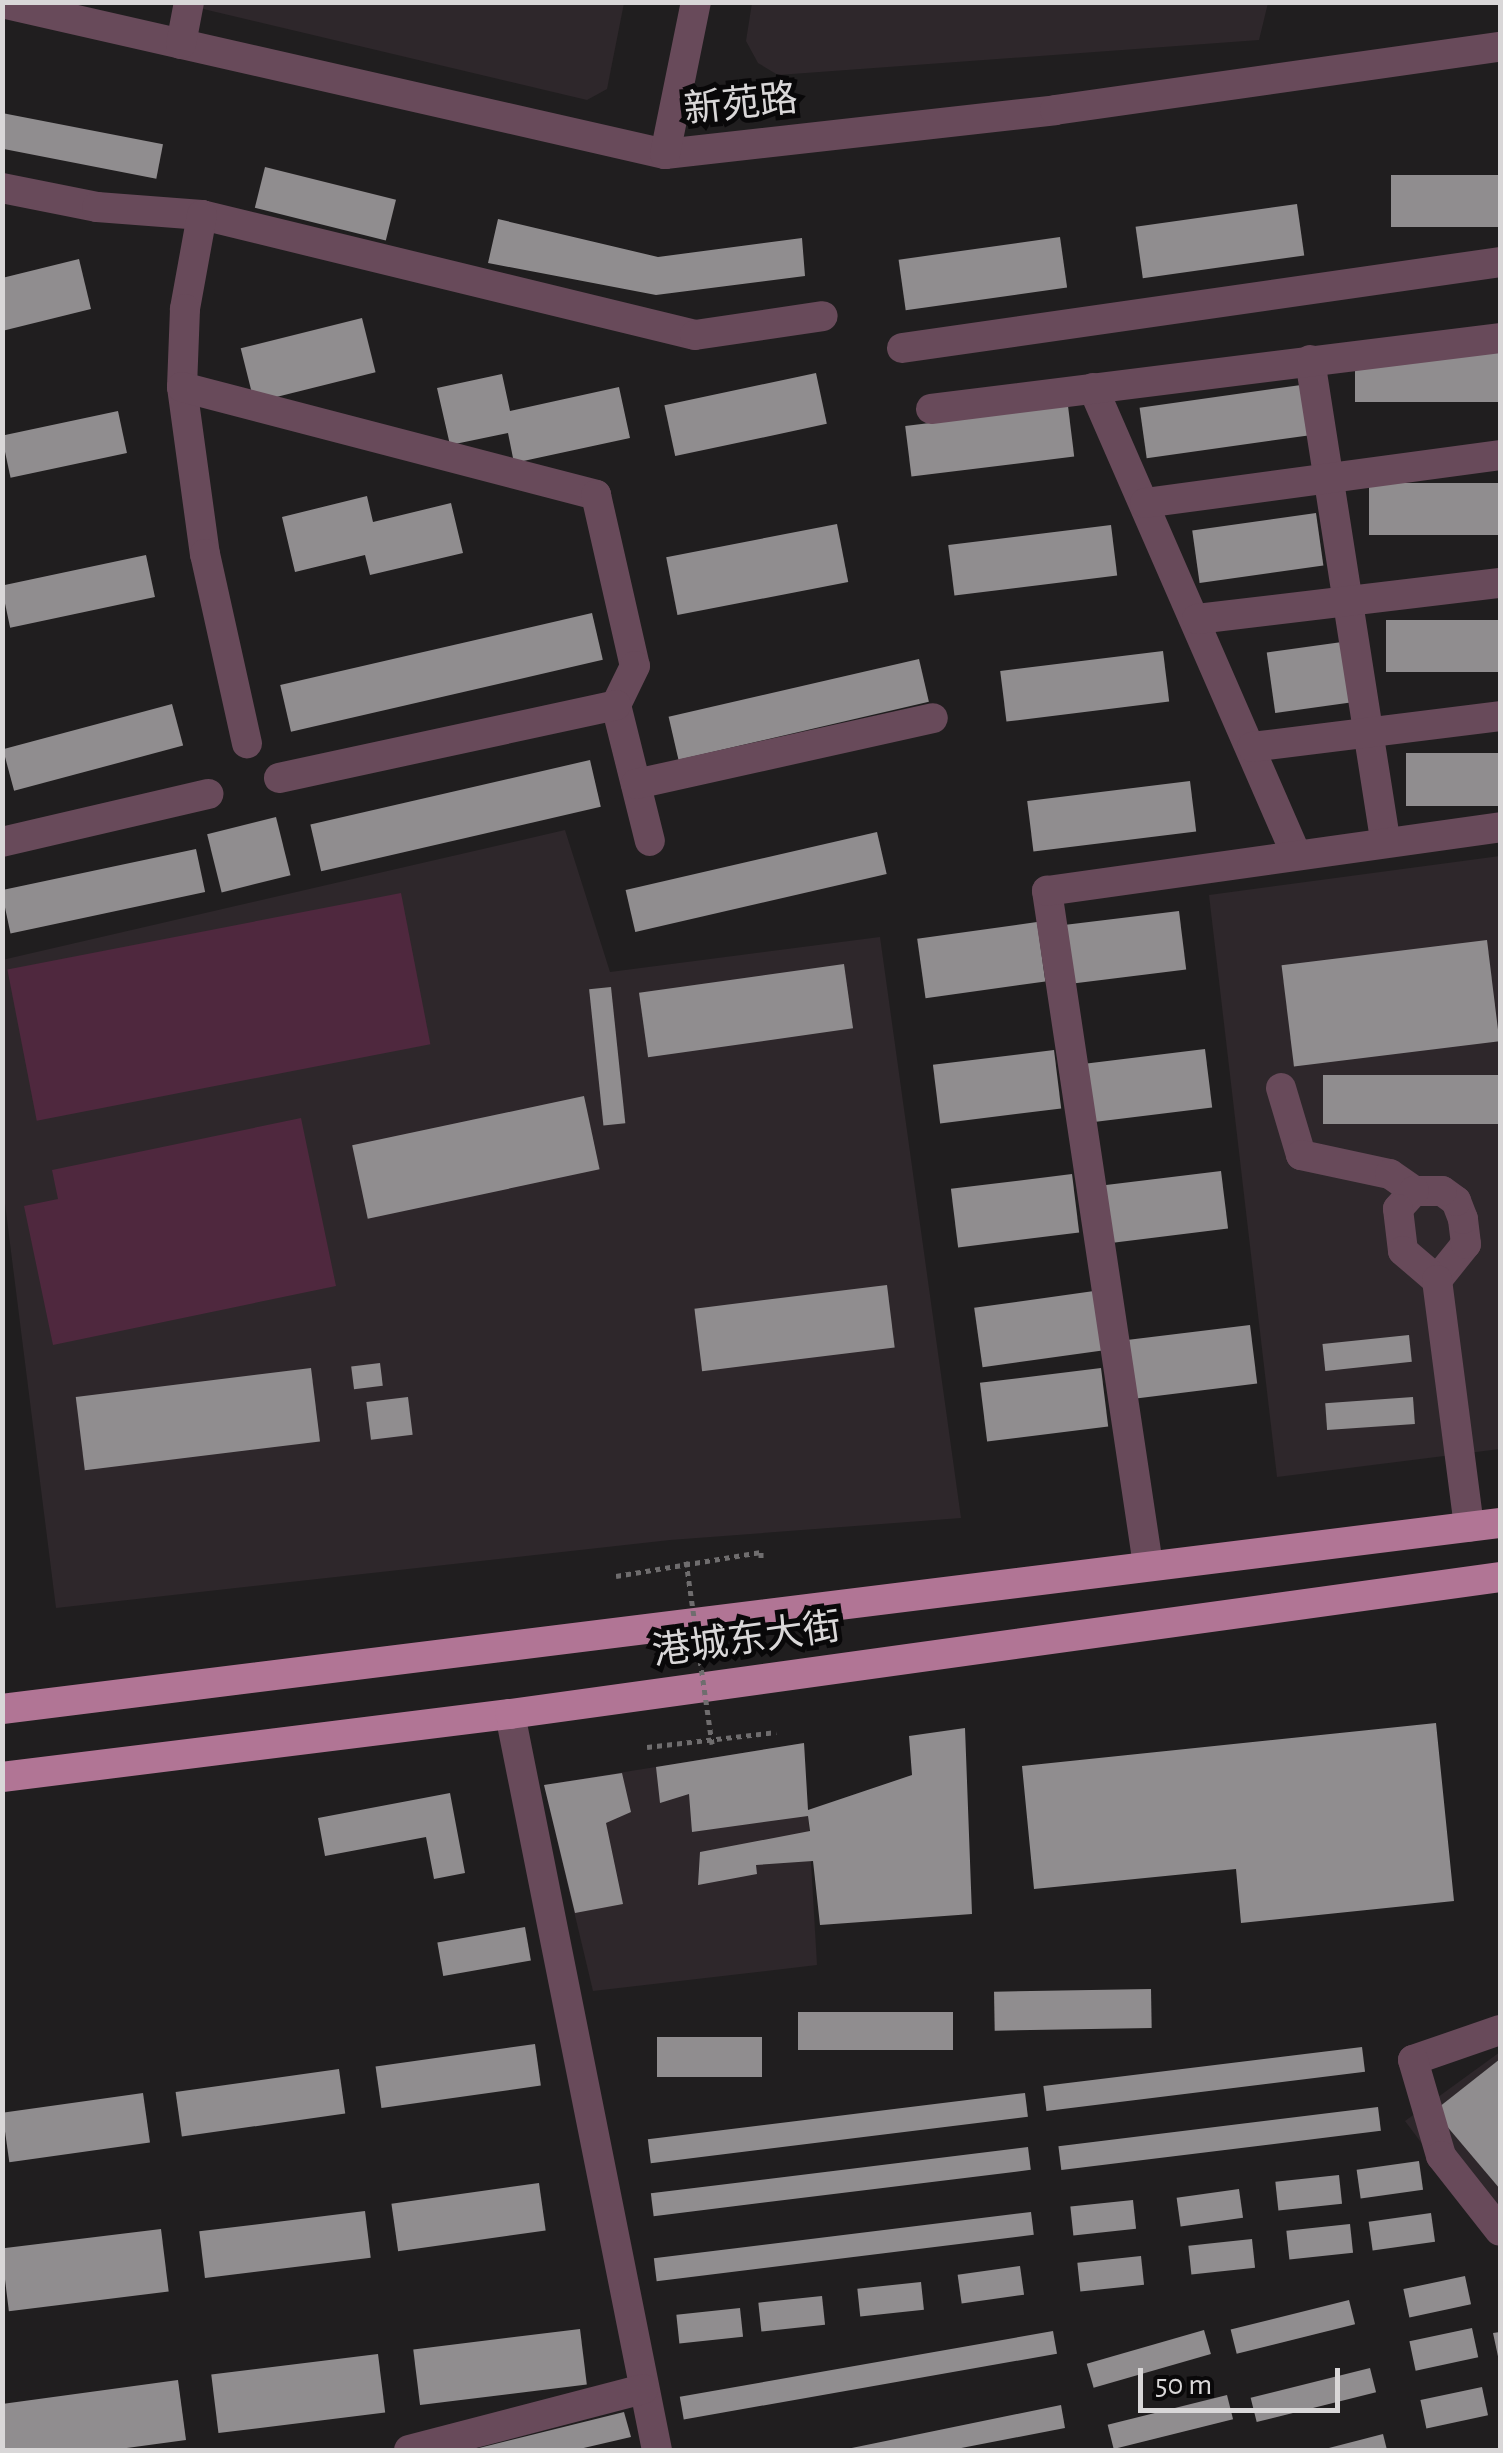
<!DOCTYPE html>
<html>
<head>
<meta charset="utf-8">
<style>
	body { margin:0 }
	#map { position:relative; width:1503px; height:2453px; overflow:hidden; background:#201e1f; font-family:"Alegreya Sans","Noto Sans SC",sans-serif }
	div>[style] { position:absolute }
	.built>* { inset:0; background:#2e272b }
	.green>* { inset:0; background:#4f283e; transform-origin:0 0 }
	.building>* { inset:0; background:#908d8f; transform-origin:0 0 }
	.path>* { height:5px; margin-top:-2.5px; transform-origin:0; background:repeating-linear-gradient(90deg,#6f6d6e 0 5px,transparent 0 10px) }
	.minor>* { height:30px; margin:-15px; padding:0 15px; transform-origin:15px; border-radius:15px; background:#684a5a }
	.major>* { height:30px; margin:-15px; padding:0 15px; transform-origin:15px; border-radius:15px; background:#b17595 }
	.path-bridge>* { height:5px; margin-top:-2.5px; transform-origin:0; background:repeating-linear-gradient(90deg,#6f6d6e 0 5px,transparent 0 10px) }
	span { translate:-50% -50%; white-space:nowrap; text-align:center; line-height:1.15; -webkit-text-stroke:10px #090809; paint-order:stroke }
	.street-label { font-size:38px; color:#d9d7d8 }
	.frame { position:absolute; inset:0; border:5px solid #d9d7d8; pointer-events:none }
	.scale { position:absolute; left:1138px; top:2368px; width:202px; height:45px; box-sizing:border-box; border:5px solid #d9d7d8; border-top:0; padding-left:12px; font-size:30px; line-height:35px; white-space:nowrap; color:#d9d7d8; -webkit-text-stroke:8px #090809; paint-order:stroke }
</style>
</head>
<body>
<div id="map">
	<div class="built">
		<div style="clip-path:polygon(178px 3px,624px 3px,607px 89px,587px 100px)"></div>
		<div style="clip-path:polygon(752px 3px,752px 2px,1268px 3px,1259px 40px,778px 75px,758px 63px,746px 41px)"></div>
		<div style="clip-path:polygon(565px 830px,610px 972px,880px 937px,961px 1518px,670px 1540px,56px 1608px,3px 1188px,2px 960px)"></div>
		<div style="clip-path:polygon(1500px 856px,1500px 1449px,1277px 1477px,1209px 895px)"></div>
		<div style="clip-path:polygon(804px 1743px,817px 1965px,593px 1991px,544px 1785px)"></div>
		<div style="clip-path:polygon(1500px 2052px,1500px 2248px,1405px 2121px)"></div>
	</div>
	<div class="green">
		<div style="left:401px;top:893px;width:154px;height:401px;rotate:79deg"></div>
		<div style="clip-path:polygon(301px 1118px,336px 1286px,53px 1345px,24px 1206px,58px 1199px,52px 1170px)"></div>
	</div>
	<div class="building">
		<div style="left:2px;top:113px;width:164px;height:35px;rotate:11deg"></div>
		<div style="left:265px;top:167px;width:135px;height:42px;rotate:14deg"></div>
		<div style="left:1500px;top:175px;width:52px;height:109px;rotate:90deg"></div>
		<div style="left:1297px;top:204px;width:52px;height:163px;rotate:82deg"></div>
		<div style="clip-path:polygon(498px 219px,658px 257px,802px 238px,805px 276px,656px 295px,488px 263px)"></div>
		<div style="left:1060px;top:237px;width:51px;height:163px;rotate:82deg"></div>
		<div style="clip-path:polygon(79px 259px,91px 309px,2px 331px,2px 278px)"></div>
		<div style="left:362px;top:318px;width:56px;height:125px;rotate:76deg"></div>
		<div style="left:1500px;top:350px;width:52px;height:145px;rotate:90deg"></div>
		<div style="left:816px;top:373px;width:52px;height:155px;rotate:78deg"></div>
		<div style="clip-path:polygon(502px 374px,510px 411px,619px 387px,630px 438px,514px 463px,508px 433px,450px 445px,437px 388px)"></div>
		<div style="left:1301px;top:385px;width:51px;height:163px;rotate:82deg"></div>
		<div style="left:1068px;top:406px;width:51px;height:164px;rotate:83deg"></div>
		<div style="left:118px;top:411px;width:43px;height:119px;rotate:78deg"></div>
		<div style="left:1500px;top:483px;width:52px;height:131px;rotate:90deg"></div>
		<div style="clip-path:polygon(367px 496px,373px 522px,451px 503px,463px 553px,370px 575px,365px 555px,295px 572px,282px 517px)"></div>
		<div style="left:1316px;top:513px;width:53px;height:125px;rotate:82deg"></div>
		<div style="left:837px;top:524px;width:59px;height:174px;rotate:79deg"></div>
		<div style="left:1111px;top:525px;width:51px;height:164px;rotate:83deg"></div>
		<div style="left:146px;top:555px;width:43px;height:148px;rotate:78deg"></div>
		<div style="left:592px;top:613px;width:48px;height:320px;rotate:77deg"></div>
		<div style="left:1500px;top:620px;width:52px;height:114px;rotate:90deg"></div>
		<div style="left:1342px;top:642px;width:61px;height:76px;rotate:82deg"></div>
		<div style="left:1163px;top:651px;width:51px;height:164px;rotate:83deg"></div>
		<div style="left:919px;top:659px;width:44px;height:257px;rotate:77deg"></div>
		<div style="left:172px;top:704px;width:43px;height:175px;rotate:75deg"></div>
		<div style="left:1500px;top:753px;width:53px;height:94px;rotate:90deg"></div>
		<div style="left:590px;top:760px;width:48px;height:287px;rotate:77deg"></div>
		<div style="left:1190px;top:781px;width:51px;height:164px;rotate:83deg"></div>
		<div style="left:276px;top:817px;width:60px;height:71px;rotate:76deg"></div>
		<div style="left:877px;top:832px;width:43px;height:258px;rotate:77deg"></div>
		<div style="left:196px;top:849px;width:44px;height:199px;rotate:78deg"></div>
		<div style="left:1179px;top:911px;width:59px;height:122px;rotate:83deg"></div>
		<div style="left:1037px;top:922px;width:60px;height:121px;rotate:82deg"></div>
		<div style="left:1487px;top:940px;width:102px;height:207px;rotate:83deg"></div>
		<div style="left:844px;top:964px;width:65px;height:207px;rotate:82deg"></div>
		<div style="left:611px;top:987px;width:137px;height:22px;rotate:84deg"></div>
		<div style="left:1205px;top:1049px;width:59px;height:121px;rotate:83deg"></div>
		<div style="left:1054px;top:1050px;width:59px;height:122px;rotate:83deg"></div>
		<div style="left:1500px;top:1075px;width:49px;height:177px;rotate:90deg"></div>
		<div style="left:584px;top:1096px;width:75px;height:237px;rotate:78deg"></div>
		<div style="left:1221px;top:1171px;width:58px;height:122px;rotate:83deg"></div>
		<div style="left:1072px;top:1174px;width:59px;height:122px;rotate:83deg"></div>
		<div style="left:887px;top:1285px;width:63px;height:194px;rotate:83deg"></div>
		<div style="left:1094px;top:1291px;width:60px;height:121px;rotate:82deg"></div>
		<div style="left:1250px;top:1325px;width:59px;height:122px;rotate:83deg"></div>
		<div style="left:1409px;top:1335px;width:27px;height:87px;rotate:84deg"></div>
		<div style="left:380px;top:1363px;width:23px;height:29px;rotate:83deg"></div>
		<div style="left:311px;top:1368px;width:74px;height:237px;rotate:83deg"></div>
		<div style="left:1101px;top:1368px;width:59px;height:122px;rotate:83deg"></div>
		<div style="left:408px;top:1397px;width:38px;height:42px;rotate:83deg"></div>
		<div style="left:1413px;top:1397px;width:27px;height:88px;rotate:86deg"></div>
		<div style="clip-path:polygon(1436px 1723px,1454px 1901px,1241px 1923px,1236px 1869px,1034px 1889px,1022px 1766px)"></div>
		<div style="clip-path:polygon(965px 1728px,972px 1914px,820px 1925px,813px 1861px,756px 1865px,757px 1874px,698px 1885px,700px 1852px,810px 1831px,808px 1816px,692px 1832px,689px 1794px,660px 1803px,656px 1767px,804px 1743px,808px 1810px,912px 1775px,909px 1736px)"></div>
		<div style="clip-path:polygon(622px 1773px,631px 1812px,606px 1823px,623px 1904px,575px 1913px,544px 1785px)"></div>
		<div style="clip-path:polygon(450px 1793px,465px 1873px,434px 1879px,426px 1837px,325px 1856px,318px 1818px)"></div>
		<div style="left:525px;top:1927px;width:34px;height:89px;rotate:80deg"></div>
		<div style="left:1151px;top:1989px;width:39px;height:157px;rotate:89deg"></div>
		<div style="left:953px;top:2012px;width:38px;height:155px;rotate:90deg"></div>
		<div style="left:762px;top:2037px;width:40px;height:105px;rotate:90deg"></div>
		<div style="left:535px;top:2044px;width:42px;height:161px;rotate:82deg"></div>
		<div style="left:1362px;top:2047px;width:25px;height:321px;rotate:83deg"></div>
		<div style="clip-path:polygon(1500px 2059px,1500px 2189px,1434px 2111px)"></div>
		<div style="left:339px;top:2069px;width:45px;height:165px;rotate:82deg"></div>
		<div style="left:143px;top:2093px;width:50px;height:142px;rotate:82deg"></div>
		<div style="left:1025px;top:2093px;width:24px;height:380px;rotate:83deg"></div>
		<div style="left:1378px;top:2107px;width:24px;height:322px;rotate:83deg"></div>
		<div style="left:1028px;top:2147px;width:23px;height:380px;rotate:83deg"></div>
		<div style="left:1419px;top:2161px;width:29px;height:63px;rotate:82deg"></div>
		<div style="left:1339px;top:2175px;width:29px;height:64px;rotate:84deg"></div>
		<div style="left:539px;top:2183px;width:48px;height:149px;rotate:82deg"></div>
		<div style="left:1239px;top:2189px;width:29px;height:63px;rotate:82deg"></div>
		<div style="left:1133px;top:2200px;width:29px;height:63px;rotate:84deg"></div>
		<div style="left:365px;top:2211px;width:47px;height:167px;rotate:83deg"></div>
		<div style="left:1031px;top:2212px;width:23px;height:380px;rotate:83deg"></div>
		<div style="left:1431px;top:2213px;width:29px;height:63px;rotate:82deg"></div>
		<div style="left:1350px;top:2224px;width:29px;height:64px;rotate:84deg"></div>
		<div style="left:161px;top:2229px;width:63px;height:161px;rotate:83deg"></div>
		<div style="left:1252px;top:2239px;width:29px;height:64px;rotate:84deg"></div>
		<div style="left:1141px;top:2256px;width:29px;height:64px;rotate:84deg"></div>
		<div style="left:1020px;top:2266px;width:29px;height:63px;rotate:82deg"></div>
		<div style="left:1465px;top:2276px;width:29px;height:63px;rotate:78deg"></div>
		<div style="left:921px;top:2282px;width:28px;height:64px;rotate:84deg"></div>
		<div style="left:822px;top:2296px;width:29px;height:64px;rotate:84deg"></div>
		<div style="left:1349px;top:2300px;width:25px;height:122px;rotate:76deg"></div>
		<div style="left:740px;top:2308px;width:29px;height:64px;rotate:84deg"></div>
		<div style="left:1472px;top:2328px;width:30px;height:64px;rotate:78deg"></div>
		<div style="left:580px;top:2329px;width:56px;height:168px;rotate:83deg"></div>
		<div style="left:1204px;top:2330px;width:25px;height:122px;rotate:74deg"></div>
		<div style="left:1053px;top:2331px;width:23px;height:379px;rotate:80deg"></div>
		<div style="clip-path:polygon(1500px 2332px,1500px 2361px,1499px 2361px,1493px 2333px)"></div>
		<div style="left:378px;top:2354px;width:59px;height:168px;rotate:83deg"></div>
		<div style="left:1370px;top:2368px;width:25px;height:123px;rotate:76deg"></div>
		<div style="clip-path:polygon(178px 2380px,186px 2440px,112px 2450px,2px 2450px,2px 2404px)"></div>
		<div style="left:1482px;top:2387px;width:29px;height:63px;rotate:78deg"></div>
		<div style="left:1227px;top:2395px;width:25px;height:123px;rotate:76deg"></div>
		<div style="clip-path:polygon(1061px 2405px,1065px 2428px,951px 2450px,842px 2450px)"></div>
		<div style="clip-path:polygon(624px 2412px,631px 2437px,575px 2450px,471px 2450px)"></div>
		<div style="clip-path:polygon(1383px 2434px,1387px 2450px,1325px 2450px,1325px 2449px)"></div>
	</div>
	<div class="path">
		<div style="left:616px;top:1576px;width:147px;rotate:-9.4deg"></div>
		<div style="left:761px;top:1552px;width:7px;rotate:90deg"></div>
		<div style="left:647px;top:1747px;width:130px;rotate:-6.6deg"></div>
	</div>
	<div class="minor">
		<div style="left:2px;top:3px;width:680px;rotate:12.83deg"></div>
		<div style="left:665px;top:154px;width:392px;rotate:-6.4deg"></div>
		<div style="left:1055px;top:110px;width:449px;rotate:-8.1deg"></div>
		<div style="left:181px;top:44px;width:43px;rotate:-79.2deg"></div>
		<div style="left:665px;top:154px;width:155px;rotate:-78.5deg"></div>
		<div style="left:2px;top:188px;width:97px;rotate:11.3deg"></div>
		<div style="left:97px;top:207px;width:105px;rotate:4.4deg"></div>
		<div style="left:202px;top:215px;width:507px;rotate:13.68deg"></div>
		<div style="left:695px;top:335px;width:129px;rotate:-8.4deg"></div>
		<div style="left:202px;top:215px;width:96px;rotate:100.3deg"></div>
		<div style="left:185px;top:309px;width:78px;rotate:92.2deg"></div>
		<div style="left:182px;top:387px;width:169px;rotate:82.2deg"></div>
		<div style="left:205px;top:554px;width:194px;rotate:77.5deg"></div>
		<div style="left:902px;top:348px;width:604px;rotate:-8.18deg"></div>
		<div style="left:1310px;top:360px;width:487px;rotate:81.1deg"></div>
		<div style="left:182px;top:387px;width:428px;rotate:14.6deg"></div>
		<div style="left:596px;top:495px;width:175px;rotate:77.2deg"></div>
		<div style="left:635px;top:666px;width:43px;rotate:116deg"></div>
		<div style="left:616px;top:705px;width:140px;rotate:76deg"></div>
		<div style="left:1093px;top:388px;width:506px;rotate:66.47deg"></div>
		<div style="left:931px;top:409px;width:573px;rotate:-7.11deg"></div>
		<div style="left:1145px;top:503px;width:358px;rotate:-7.7deg"></div>
		<div style="left:1197px;top:619px;width:305px;rotate:-6.8deg"></div>
		<div style="left:1252px;top:747px;width:250px;rotate:-7.1deg"></div>
		<div style="left:279px;top:778px;width:345px;rotate:-12.2deg"></div>
		<div style="left:636px;top:784px;width:304px;rotate:-12.5deg"></div>
		<div style="left:2px;top:842px;width:212px;rotate:-13.1deg"></div>
		<div style="left:1281px;top:1088px;width:70px;rotate:73.4deg"></div>
		<div style="left:1301px;top:1155px;width:91px;rotate:12.1deg"></div>
		<div style="left:1390px;top:1174px;width:29px;rotate:35deg"></div>
		<div style="left:1437px;top:1280px;width:46px;rotate:-51.1deg"></div>
		<div style="left:1466px;top:1244px;width:25px;rotate:-97deg"></div>
		<div style="left:1463px;top:1219px;width:19px;rotate:-111deg"></div>
		<div style="left:1456px;top:1201px;width:17px;rotate:-144deg"></div>
		<div style="left:1442px;top:1191px;width:28px;rotate:180deg"></div>
		<div style="left:1414px;top:1191px;width:24px;rotate:132deg"></div>
		<div style="left:1398px;top:1209px;width:42px;rotate:83.2deg"></div>
		<div style="left:1403px;top:1251px;width:45px;rotate:40.5deg"></div>
		<div style="left:1437px;top:1280px;width:249px;rotate:82.6deg"></div>
		<div style="left:1148px;top:1565px;width:682px;rotate:-98.52deg"></div>
		<div style="left:1047px;top:891px;width:457px;rotate:-8deg"></div>
		<div style="left:510px;top:1714px;width:751px;rotate:78.71deg"></div>
		<div style="left:1500px;top:2030px;width:92px;rotate:161deg"></div>
		<div style="left:1413px;top:2060px;width:100px;rotate:73.7deg"></div>
		<div style="left:1441px;top:2156px;width:95px;rotate:51.8deg"></div>
		<div style="left:409px;top:2450px;width:242px;rotate:-14.6deg"></div>
	</div>
	<div class="major">
		<div style="left:2px;top:1709px;width:1510px;rotate:-7.08deg"></div>
		<div style="left:2px;top:1777px;width:512px;rotate:-7.07deg"></div>
		<div style="left:510px;top:1714px;width:999px;rotate:-7.88deg"></div>
	</div>
	<div class="path-bridge">
		<div style="left:686px;top:1561px;width:185px;rotate:81.9deg"></div>
	</div>
	<div class="street-label">
		<span style="left:741px;top:106px;rotate:-6deg">新苑路</span>
		<span style="left:747px;top:1641px;rotate:-8deg">港城东大街</span>
	</div>
	<div class="frame"></div>
	<div class="scale">50 m</div>
</div>
</body>
</html>
